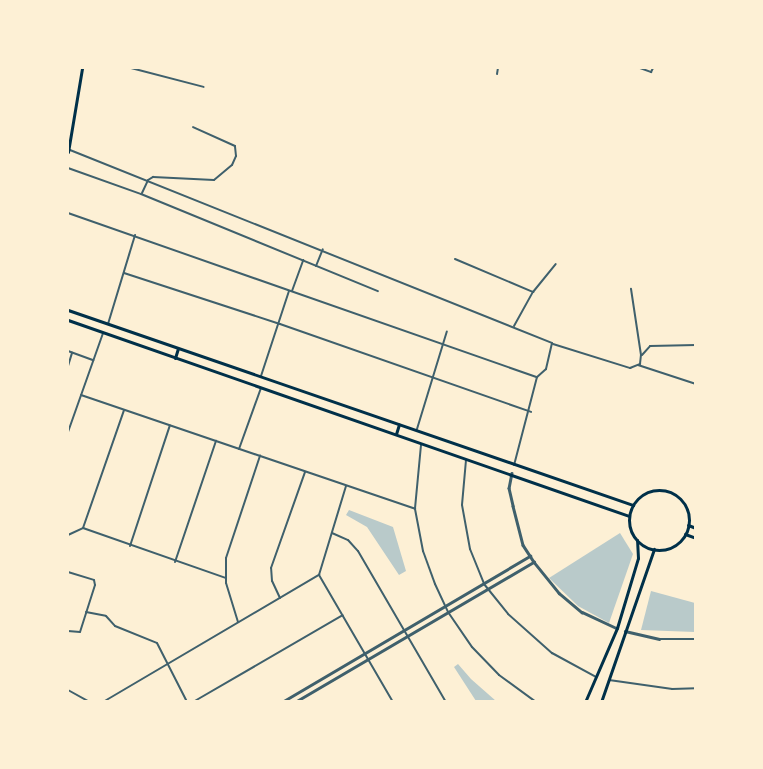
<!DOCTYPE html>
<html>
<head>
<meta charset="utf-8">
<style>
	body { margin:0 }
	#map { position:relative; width:763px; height:769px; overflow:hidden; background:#fdf0d5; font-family:Commissioner,sans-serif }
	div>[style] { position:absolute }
	.green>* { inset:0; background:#b9caca }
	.minor>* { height:2px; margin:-1px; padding:0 1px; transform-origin:1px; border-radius:1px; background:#3f606c }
	.tertiary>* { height:2.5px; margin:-1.25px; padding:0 1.25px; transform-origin:1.25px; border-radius:1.25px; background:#3f606c }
	.secondary>* { height:3px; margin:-1.5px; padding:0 1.5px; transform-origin:1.5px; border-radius:1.5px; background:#003049 }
	.secondary>.ring { margin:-1.5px; padding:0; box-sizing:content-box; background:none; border:3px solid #003049; border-radius:50% }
	span { translate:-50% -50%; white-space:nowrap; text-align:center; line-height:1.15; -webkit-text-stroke:5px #fdf0d5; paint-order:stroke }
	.frame { position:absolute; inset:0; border:69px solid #fdf0d5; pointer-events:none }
</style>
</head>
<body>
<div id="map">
	<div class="green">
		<div style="clip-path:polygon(349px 510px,393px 527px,406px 571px,399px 575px,367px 527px,346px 515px)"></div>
		<div style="clip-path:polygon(620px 533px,633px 554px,609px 623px,578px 606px,549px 578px)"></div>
		<div style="clip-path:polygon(651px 591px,695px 603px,695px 632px,641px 630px)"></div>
		<div style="clip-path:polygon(458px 664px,471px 679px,496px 701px,476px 701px,454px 667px)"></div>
	</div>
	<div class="minor">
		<div style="left:131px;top:68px;width:75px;rotate:14.6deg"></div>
		<div style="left:640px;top:68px;width:12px;rotate:20deg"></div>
		<div style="left:651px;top:72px;width:4px;rotate:-63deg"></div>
		<div style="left:497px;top:74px;width:6px;rotate:-81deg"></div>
		<div style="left:70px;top:150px;width:519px;rotate:21.82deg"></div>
		<div style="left:552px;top:343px;width:27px;rotate:103deg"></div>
		<div style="left:546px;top:369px;width:12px;rotate:138deg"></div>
		<div style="left:537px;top:377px;width:91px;rotate:104.6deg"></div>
		<div style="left:68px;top:168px;width:77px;rotate:19.6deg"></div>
		<div style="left:141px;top:194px;width:256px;rotate:22.3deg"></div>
		<div style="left:142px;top:193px;width:14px;rotate:-65deg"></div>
		<div style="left:148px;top:180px;width:6px;rotate:-31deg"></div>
		<div style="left:153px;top:177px;width:61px;rotate:2.8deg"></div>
		<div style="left:214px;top:180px;width:23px;rotate:-40deg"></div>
		<div style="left:232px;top:165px;width:10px;rotate:-66deg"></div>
		<div style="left:236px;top:156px;width:10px;rotate:-96deg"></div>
		<div style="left:235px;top:146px;width:46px;rotate:-155.7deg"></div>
		<div style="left:68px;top:213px;width:497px;rotate:19.3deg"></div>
		<div style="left:455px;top:259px;width:85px;rotate:22.9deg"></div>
		<div style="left:316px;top:266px;width:18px;rotate:-68deg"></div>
		<div style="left:124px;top:273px;width:164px;rotate:18.1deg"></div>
		<div style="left:280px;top:324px;width:266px;rotate:19.3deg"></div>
		<div style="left:292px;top:291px;width:33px;rotate:-70deg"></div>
		<div style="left:108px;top:324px;width:93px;rotate:-73.1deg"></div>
		<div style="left:514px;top:326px;width:39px;rotate:-61deg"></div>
		<div style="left:533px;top:292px;width:36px;rotate:-51deg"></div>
		<div style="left:553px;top:344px;width:81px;rotate:17.3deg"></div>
		<div style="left:630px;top:368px;width:11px;rotate:-22deg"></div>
		<div style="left:640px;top:364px;width:9px;rotate:-84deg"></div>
		<div style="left:641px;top:355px;width:67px;rotate:-98.6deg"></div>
		<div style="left:68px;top:351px;width:27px;rotate:20deg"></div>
		<div style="left:642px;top:355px;width:12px;rotate:-48deg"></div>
		<div style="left:650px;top:346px;width:46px;rotate:-1.2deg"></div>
		<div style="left:638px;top:365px;width:61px;rotate:18.1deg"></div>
		<div style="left:68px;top:366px;width:14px;rotate:-73deg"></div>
		<div style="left:261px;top:376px;width:89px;rotate:-71.8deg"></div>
		<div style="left:81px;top:395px;width:353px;rotate:18.8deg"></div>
		<div style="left:417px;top:429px;width:102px;rotate:-73deg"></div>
		<div style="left:68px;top:432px;width:105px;rotate:-70.5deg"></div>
		<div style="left:421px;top:445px;width:64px;rotate:95.4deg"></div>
		<div style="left:415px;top:509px;width:43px;rotate:79.2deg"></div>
		<div style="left:423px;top:551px;width:35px;rotate:70deg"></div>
		<div style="left:435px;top:584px;width:31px;rotate:65deg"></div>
		<div style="left:448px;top:612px;width:42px;rotate:55.6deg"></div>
		<div style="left:472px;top:647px;width:39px;rotate:46deg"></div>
		<div style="left:499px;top:675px;width:46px;rotate:36.1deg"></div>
		<div style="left:239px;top:449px;width:65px;rotate:-70.2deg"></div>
		<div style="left:466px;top:460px;width:45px;rotate:95.1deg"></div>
		<div style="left:462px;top:505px;width:45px;rotate:79.7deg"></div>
		<div style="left:470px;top:549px;width:38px;rotate:68deg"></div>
		<div style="left:484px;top:584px;width:38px;rotate:51deg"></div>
		<div style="left:508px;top:614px;width:59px;rotate:41.6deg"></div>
		<div style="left:552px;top:653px;width:50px;rotate:28.6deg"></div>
		<div style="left:346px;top:486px;width:93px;rotate:106.9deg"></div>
		<div style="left:319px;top:575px;width:147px;rotate:59.8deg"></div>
		<div style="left:83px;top:528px;width:125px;rotate:-70.8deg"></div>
		<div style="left:332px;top:533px;width:17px;rotate:24deg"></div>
		<div style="left:348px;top:540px;width:15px;rotate:48deg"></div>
		<div style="left:358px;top:551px;width:175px;rotate:59.8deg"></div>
		<div style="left:68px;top:535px;width:17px;rotate:-25deg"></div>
		<div style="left:83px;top:528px;width:151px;rotate:19.3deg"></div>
		<div style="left:130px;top:546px;width:127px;rotate:-71.7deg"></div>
		<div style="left:175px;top:562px;width:128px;rotate:-71.3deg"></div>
		<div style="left:68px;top:572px;width:27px;rotate:17deg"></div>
		<div style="left:94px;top:580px;width:5px;rotate:79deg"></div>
		<div style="left:95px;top:585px;width:49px;rotate:107.7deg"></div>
		<div style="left:80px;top:632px;width:12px;rotate:-175deg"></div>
		<div style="left:280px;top:598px;width:19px;rotate:-115deg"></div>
		<div style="left:272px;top:581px;width:13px;rotate:-94deg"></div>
		<div style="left:271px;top:568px;width:102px;rotate:-70.5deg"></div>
		<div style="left:86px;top:612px;width:20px;rotate:11deg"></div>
		<div style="left:106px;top:616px;width:13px;rotate:48deg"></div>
		<div style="left:115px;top:626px;width:45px;rotate:22deg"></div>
		<div style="left:157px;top:643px;width:66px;rotate:63deg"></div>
		<div style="left:238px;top:622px;width:41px;rotate:-107.1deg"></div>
		<div style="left:226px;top:583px;width:25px;rotate:-90deg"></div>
		<div style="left:226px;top:558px;width:108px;rotate:-71.6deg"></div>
		<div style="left:609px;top:680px;width:64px;rotate:8.1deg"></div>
		<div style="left:672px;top:689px;width:24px;rotate:-2deg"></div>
		<div style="left:68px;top:690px;width:25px;rotate:29deg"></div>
		<div style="left:103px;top:702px;width:251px;rotate:-30.5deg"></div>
		<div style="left:193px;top:702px;width:173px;rotate:-30.1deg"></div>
	</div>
	<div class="tertiary">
		<div style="left:512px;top:473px;width:15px;rotate:101deg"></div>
		<div style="left:509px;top:488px;width:18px;rotate:77deg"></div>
		<div style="left:513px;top:506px;width:40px;rotate:75.6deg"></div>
		<div style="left:523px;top:545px;width:20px;rotate:57deg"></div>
		<div style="left:534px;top:562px;width:40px;rotate:51deg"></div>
		<div style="left:559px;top:593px;width:30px;rotate:40deg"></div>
		<div style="left:582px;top:612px;width:38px;rotate:25deg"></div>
		<div style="left:625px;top:631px;width:35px;rotate:13deg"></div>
		<div style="left:659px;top:639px;width:37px"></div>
		<div style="left:282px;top:702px;width:288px;rotate:-30.5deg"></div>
		<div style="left:295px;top:702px;width:277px;rotate:-30.4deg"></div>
	</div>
	<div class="secondary">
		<div style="left:68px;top:152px;width:85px;rotate:-80.5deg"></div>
		<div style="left:68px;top:310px;width:598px;rotate:19.04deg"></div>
		<div style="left:68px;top:320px;width:594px;rotate:19.26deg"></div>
		<div style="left:175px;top:358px;width:10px;rotate:-73deg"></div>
		<div style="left:396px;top:434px;width:10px;rotate:-73deg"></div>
		<div class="ring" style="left:629px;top:490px;width:57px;height:57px"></div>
		<div style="left:688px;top:525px;width:9px;rotate:21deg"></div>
		<div style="left:685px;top:534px;width:12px;rotate:20deg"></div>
		<div style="left:585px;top:702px;width:81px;rotate:-66.6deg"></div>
		<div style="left:617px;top:628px;width:73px;rotate:-73.3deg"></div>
		<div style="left:638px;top:558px;width:18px;rotate:-93deg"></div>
		<div style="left:601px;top:702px;width:162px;rotate:-70.9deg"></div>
	</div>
	<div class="frame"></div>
</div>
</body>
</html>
